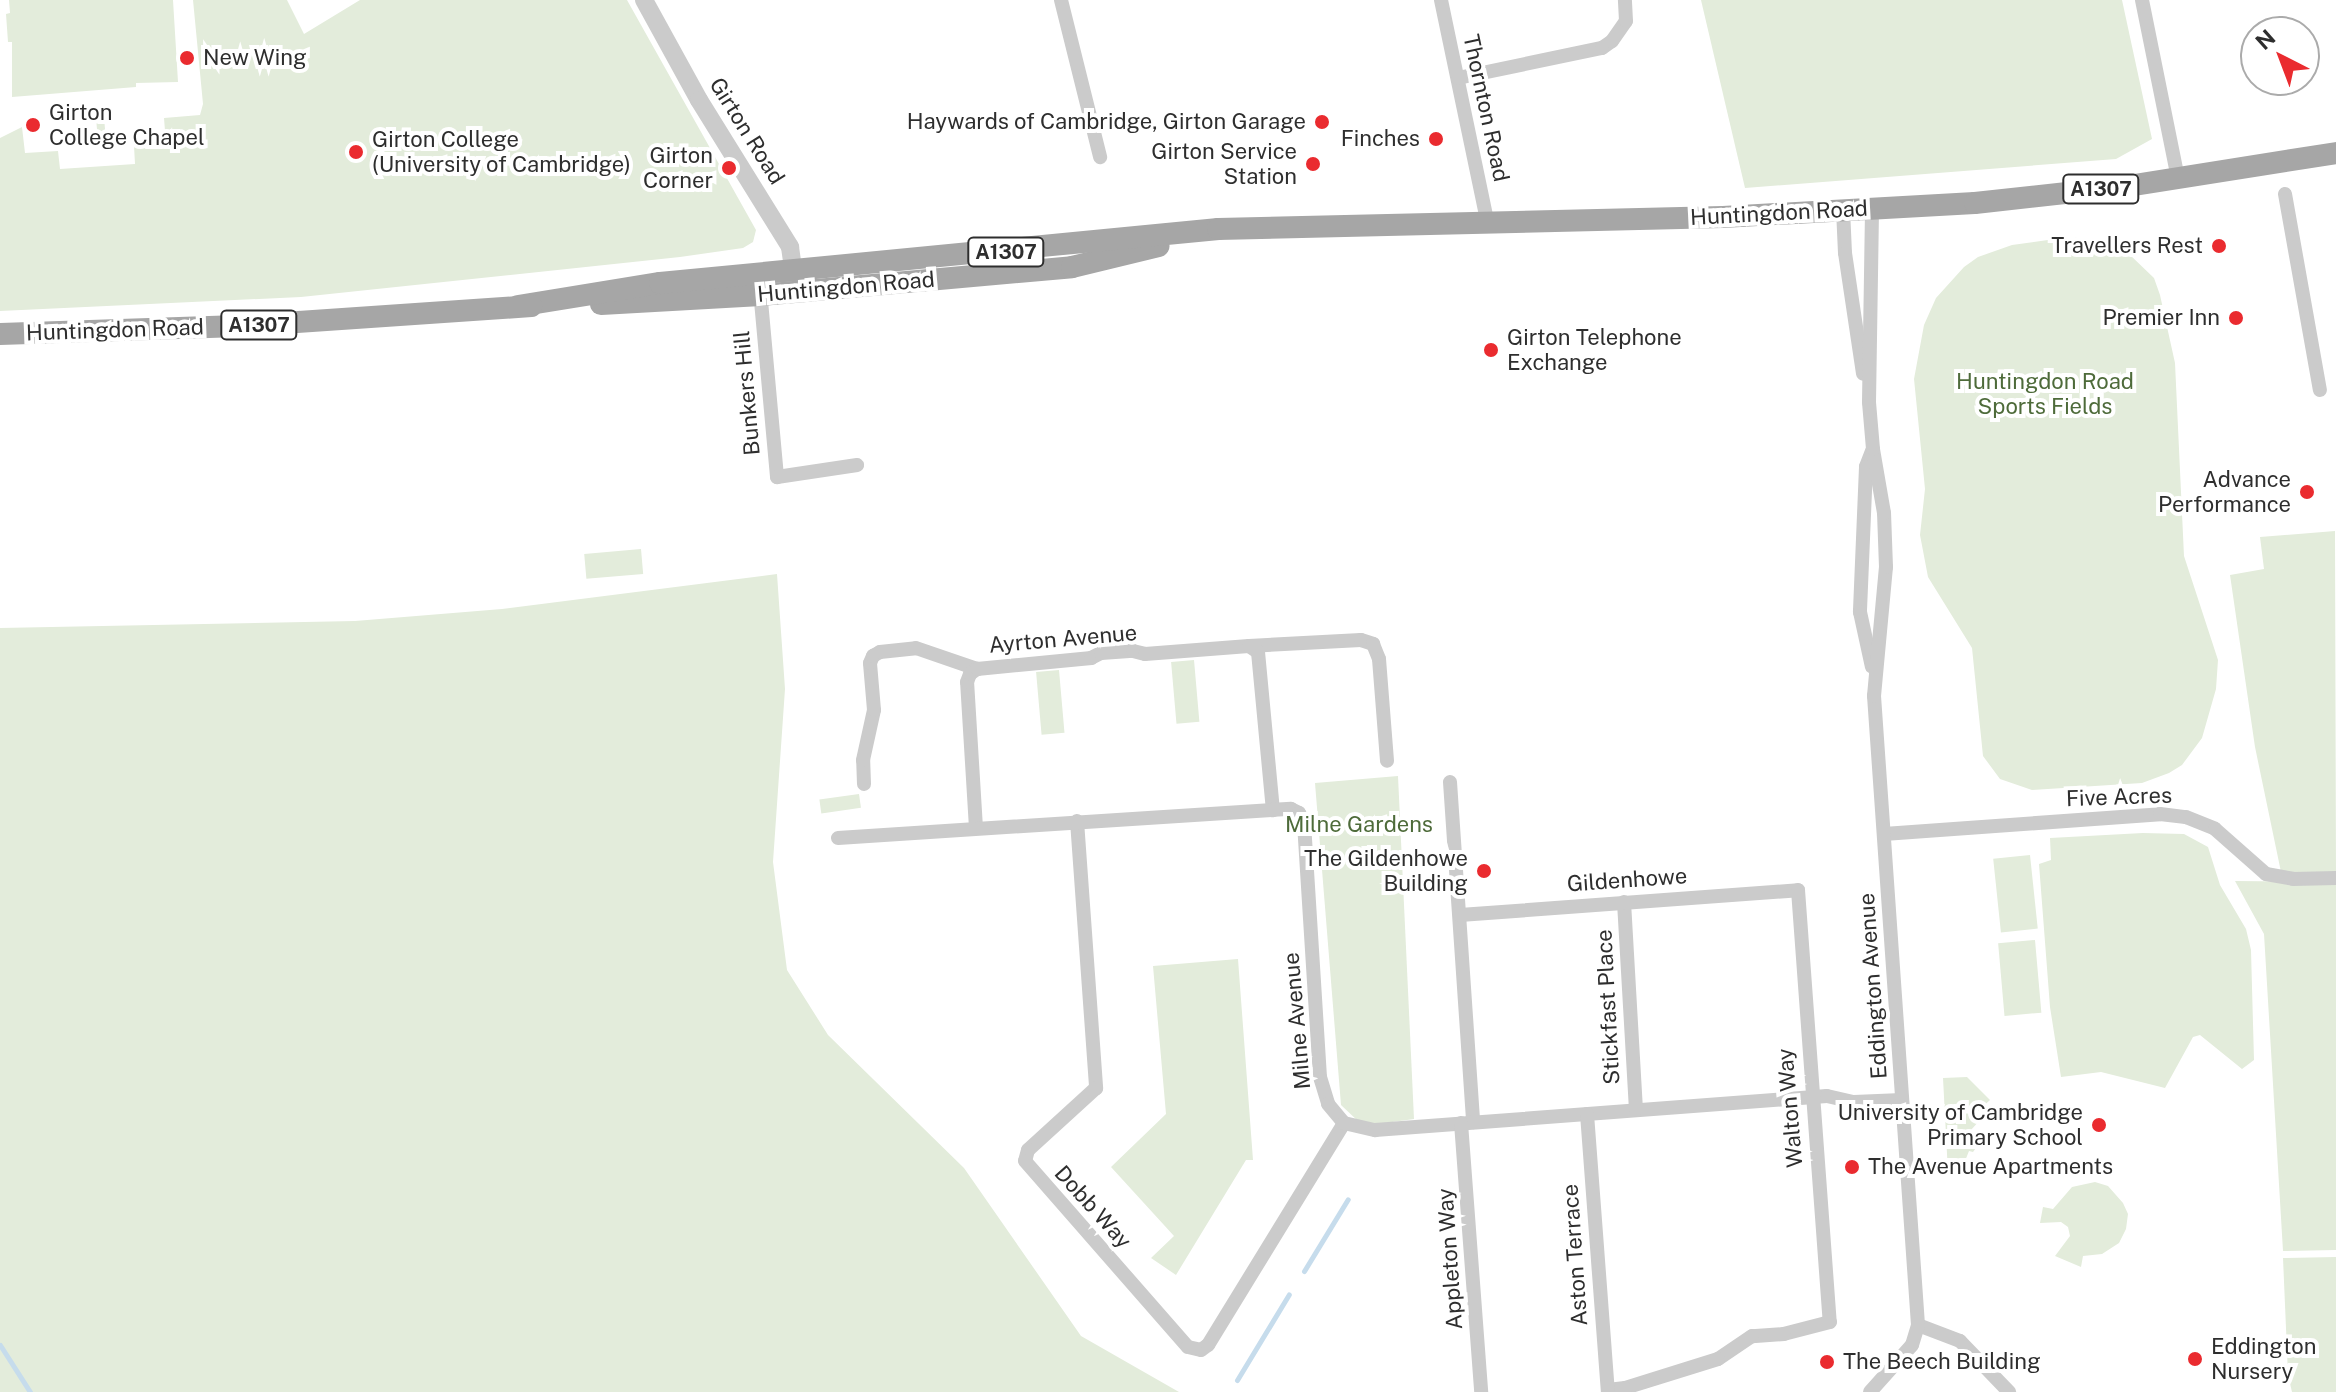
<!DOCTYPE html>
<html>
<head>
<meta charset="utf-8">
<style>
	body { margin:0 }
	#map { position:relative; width:2336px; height:1392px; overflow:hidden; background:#fff; font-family:"Public Sans",sans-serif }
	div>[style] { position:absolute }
	.green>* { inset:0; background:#e3ecdb; transform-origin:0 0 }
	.stream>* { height:5px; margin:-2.5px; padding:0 2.5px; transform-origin:2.5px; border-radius:2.5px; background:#c6dcec }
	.minor>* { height:14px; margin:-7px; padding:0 7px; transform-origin:7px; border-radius:7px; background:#cbcbcb }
	.tertiary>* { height:18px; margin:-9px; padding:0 9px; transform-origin:9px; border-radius:9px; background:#cbcbcb }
	.primary>* { height:22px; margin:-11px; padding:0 11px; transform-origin:11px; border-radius:11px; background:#a6a6a6 }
	.dots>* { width:22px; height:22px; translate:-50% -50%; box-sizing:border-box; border:4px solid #fff; border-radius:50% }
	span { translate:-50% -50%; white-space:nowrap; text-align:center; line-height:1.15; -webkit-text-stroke:8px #fff; paint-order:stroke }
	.shield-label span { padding:2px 6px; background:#fff; border:2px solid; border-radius:6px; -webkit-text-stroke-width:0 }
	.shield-label { font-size:20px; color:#2e2e2e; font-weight:700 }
	.poi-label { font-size:22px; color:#2e2e2e }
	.left { translate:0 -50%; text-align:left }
	.right { translate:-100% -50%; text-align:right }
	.street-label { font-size:22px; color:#2e2e2e }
	.park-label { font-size:22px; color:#4e6b3a }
	.north { position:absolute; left:2240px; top:16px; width:80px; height:80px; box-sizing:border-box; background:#fff; border:2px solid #ababab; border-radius:50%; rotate:318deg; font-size:22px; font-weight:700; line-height:32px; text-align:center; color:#2e2e2e }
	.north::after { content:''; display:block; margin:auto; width:28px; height:36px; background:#ea2b2f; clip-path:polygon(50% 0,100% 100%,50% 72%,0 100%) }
</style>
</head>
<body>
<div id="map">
	<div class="green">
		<div style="clip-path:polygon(9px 0,173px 0,178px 82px,136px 83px,136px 87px,12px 97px,12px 42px,8px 42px,6px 14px,10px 13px)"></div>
		<div style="clip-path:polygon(193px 0,287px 0,304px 34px,360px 0,627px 0,756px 230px,753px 242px,743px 248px,680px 257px,301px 297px,0 311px,0 138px,22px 127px,25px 153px,58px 151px,60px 169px,135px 164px,134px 146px,166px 144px,164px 118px,200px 115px,203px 104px)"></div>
		<div style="clip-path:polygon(1701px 0,2122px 0,2152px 139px,2116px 159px,1745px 188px)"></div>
		<div style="left:103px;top:106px;width:38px;height:8px;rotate:85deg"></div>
		<div style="clip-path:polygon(2069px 237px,2103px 240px,2129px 254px,2154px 278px,2160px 295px,2175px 363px,2184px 556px,2218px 660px,2216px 689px,2202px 738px,2182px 765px,2169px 773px,2142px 783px,2032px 790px,2000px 779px,1983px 756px,1972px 648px,1928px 577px,1920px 535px,1925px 489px,1914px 379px,1924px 325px,1936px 298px,1964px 267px,1978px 257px,2012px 245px)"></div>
		<div style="clip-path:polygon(2335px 531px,2336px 872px,2281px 872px,2255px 747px,2230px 575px,2264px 569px,2260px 537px)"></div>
		<div style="left:641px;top:549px;width:25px;height:57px;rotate:85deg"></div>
		<div style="clip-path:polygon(777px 574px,785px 689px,773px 862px,787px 970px,828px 1035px,964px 1168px,1081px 1336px,1179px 1392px,0 1392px,0 628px,355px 621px,502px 609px)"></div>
		<div style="left:1194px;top:660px;width:62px;height:23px;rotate:85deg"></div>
		<div style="left:1059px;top:670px;width:63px;height:23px;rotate:85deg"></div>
		<div style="clip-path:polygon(1398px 776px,1414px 1119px,1378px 1124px,1359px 1122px,1341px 1105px,1315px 783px)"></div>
		<div style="left:859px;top:794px;width:14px;height:40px;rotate:82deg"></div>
		<div style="clip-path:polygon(2143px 833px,2184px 834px,2208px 847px,2220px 885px,2246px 929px,2251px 950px,2254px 1060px,2242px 1069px,2200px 1035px,2193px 1037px,2165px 1088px,2101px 1072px,2061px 1077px,2050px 1007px,2039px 864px,2051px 860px,2050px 838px)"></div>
		<div style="left:2030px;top:855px;width:74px;height:37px;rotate:84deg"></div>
		<div style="clip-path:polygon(2235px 881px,2336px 882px,2336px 1250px,2283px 1251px,2264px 934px)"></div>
		<div style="left:2035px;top:940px;width:73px;height:37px;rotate:85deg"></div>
		<div style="clip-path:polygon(1238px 959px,1253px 1160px,1246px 1160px,1176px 1275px,1151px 1258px,1174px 1236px,1111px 1167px,1166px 1114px,1153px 966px)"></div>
		<div style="clip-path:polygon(1967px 1077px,1990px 1100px,1975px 1114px,1980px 1120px,1971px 1130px,1981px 1141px,1973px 1152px,1969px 1151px,1963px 1166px,1967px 1168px,1965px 1173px,1948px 1173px,1943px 1078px)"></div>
		<div style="clip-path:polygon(2095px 1182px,2108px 1186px,2123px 1203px,2128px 1214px,2126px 1229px,2119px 1243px,2102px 1254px,2083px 1256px,2081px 1267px,2055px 1256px,2070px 1236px,2068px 1227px,2061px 1222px,2040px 1223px,2043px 1207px,2053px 1209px,2072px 1187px)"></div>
		<div style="clip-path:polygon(2336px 1257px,2336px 1392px,2292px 1392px,2288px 1375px,2283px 1258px)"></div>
	</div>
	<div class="stream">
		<div style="left:1304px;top:1271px;width:84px;rotate:-58.6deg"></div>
		<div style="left:0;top:1345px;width:56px;rotate:57.4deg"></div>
		<div style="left:1237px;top:1380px;width:100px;rotate:-58.8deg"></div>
	</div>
	<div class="minor">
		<div style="left:1061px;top:0;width:162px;rotate:76deg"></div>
		<div style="left:1441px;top:0;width:229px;rotate:78.2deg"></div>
		<div style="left:2142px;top:0;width:183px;rotate:78.6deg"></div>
		<div style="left:1458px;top:78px;width:147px;rotate:-11.8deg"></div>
		<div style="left:1602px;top:48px;width:12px;rotate:-35deg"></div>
		<div style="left:1612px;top:41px;width:24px;rotate:-55deg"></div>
		<div style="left:1626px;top:21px;width:21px;rotate:-93deg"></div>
		<div style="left:2285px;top:194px;width:199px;rotate:79.9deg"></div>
		<div style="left:1843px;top:209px;width:44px;rotate:87.4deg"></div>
		<div style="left:1845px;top:253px;width:122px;rotate:81.5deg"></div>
		<div style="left:760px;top:290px;width:188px;rotate:84.8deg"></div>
		<div style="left:777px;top:477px;width:81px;rotate:-8.5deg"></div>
		<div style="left:1872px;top:451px;width:17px;rotate:111deg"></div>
		<div style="left:1866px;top:467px;width:145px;rotate:92.4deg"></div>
		<div style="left:1860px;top:612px;width:56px;rotate:77.7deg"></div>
		<div style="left:1249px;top:646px;width:112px;rotate:-3.1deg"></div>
		<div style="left:1361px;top:640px;width:13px;rotate:18deg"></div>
		<div style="left:1373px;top:644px;width:16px;rotate:68deg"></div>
		<div style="left:1379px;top:659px;width:102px;rotate:85.5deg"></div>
		<div style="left:1450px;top:782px;width:341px;rotate:86.1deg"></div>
		<div style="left:864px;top:784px;width:24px;rotate:-92deg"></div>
		<div style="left:863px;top:760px;width:51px;rotate:-77.6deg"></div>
		<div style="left:874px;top:710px;width:47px;rotate:-94.9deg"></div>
		<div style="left:870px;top:663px;width:8px;rotate:-67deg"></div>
		<div style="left:873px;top:656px;width:8px;rotate:-30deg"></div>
		<div style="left:880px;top:652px;width:36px;rotate:-6deg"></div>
		<div style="left:916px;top:648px;width:65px;rotate:19deg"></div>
		<div style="left:1077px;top:821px;width:268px;rotate:85.9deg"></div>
		<div style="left:1096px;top:1088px;width:92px;rotate:137.6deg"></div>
		<div style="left:1028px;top:1150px;width:11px;rotate:105deg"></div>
		<div style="left:1025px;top:1161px;width:247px;rotate:48.8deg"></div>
		<div style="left:1188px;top:1347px;width:13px;rotate:13deg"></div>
		<div style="left:1201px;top:1350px;width:9px;rotate:-36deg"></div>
		<div style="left:1208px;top:1345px;width:260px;rotate:-58.5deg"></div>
		<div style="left:976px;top:828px;width:146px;rotate:-93.5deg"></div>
		<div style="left:967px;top:682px;width:9px;rotate:-69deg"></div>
		<div style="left:970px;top:674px;width:9px;rotate:-36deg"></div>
		<div style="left:977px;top:669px;width:115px;rotate:-5.5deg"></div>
		<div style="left:1091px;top:658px;width:11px;rotate:-27deg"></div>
		<div style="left:1101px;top:653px;width:32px;rotate:-4deg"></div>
		<div style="left:1133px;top:651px;width:12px;rotate:14deg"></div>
		<div style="left:1145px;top:654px;width:104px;rotate:-4.4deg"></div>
		<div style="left:1249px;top:646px;width:11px;rotate:34deg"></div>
		<div style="left:1258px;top:652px;width:159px;rotate:84.6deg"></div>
		<div style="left:1884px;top:834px;width:277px;rotate:-4.1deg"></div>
		<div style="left:2160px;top:814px;width:26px;rotate:7deg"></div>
		<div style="left:2186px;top:817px;width:31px;rotate:22deg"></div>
		<div style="left:2215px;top:829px;width:68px;rotate:41.4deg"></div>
		<div style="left:2266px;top:874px;width:27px;rotate:10deg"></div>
		<div style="left:2293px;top:879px;width:43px;rotate:-1.3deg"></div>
		<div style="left:838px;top:838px;width:454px;rotate:-3.7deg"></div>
		<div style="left:1291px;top:809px;width:9px;rotate:27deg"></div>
		<div style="left:1299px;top:813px;width:11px;rotate:63deg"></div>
		<div style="left:1304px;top:823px;width:255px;rotate:86.4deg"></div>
		<div style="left:1320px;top:1077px;width:28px;rotate:73deg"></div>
		<div style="left:1328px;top:1104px;width:25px;rotate:50deg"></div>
		<div style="left:1344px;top:1123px;width:32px;rotate:13deg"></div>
		<div style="left:1375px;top:1130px;width:453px;rotate:-4.3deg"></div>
		<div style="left:1827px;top:1096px;width:28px;rotate:13deg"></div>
		<div style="left:1854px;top:1102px;width:48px;rotate:-2.4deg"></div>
		<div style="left:1624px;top:902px;width:208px;rotate:86.7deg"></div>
		<div style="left:1460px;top:915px;width:339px;rotate:-4.2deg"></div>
		<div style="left:1798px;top:890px;width:433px;rotate:85.8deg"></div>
		<div style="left:1830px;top:1322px;width:48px;rotate:165.4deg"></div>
		<div style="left:1784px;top:1334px;width:32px;rotate:176deg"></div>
		<div style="left:1752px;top:1336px;width:41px;rotate:145.9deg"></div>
		<div style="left:1718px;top:1359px;width:97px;rotate:162.7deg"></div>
		<div style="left:1625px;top:1388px;width:17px;rotate:173deg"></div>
		<div style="left:1587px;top:1114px;width:279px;rotate:85.7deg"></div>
		<div style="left:1461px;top:1123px;width:270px;rotate:85.7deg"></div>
		<div style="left:1918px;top:1325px;width:45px;rotate:20.9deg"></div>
		<div style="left:1960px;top:1341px;width:71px;rotate:46.1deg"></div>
		<div style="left:1870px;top:1392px;width:63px;rotate:-48.2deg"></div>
		<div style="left:1912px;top:1345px;width:21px;rotate:-73deg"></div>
		<div style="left:1918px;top:1325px;width:631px;rotate:-94deg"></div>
		<div style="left:1874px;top:696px;width:130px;rotate:-84.7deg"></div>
		<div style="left:1886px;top:567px;width:54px;rotate:-92.1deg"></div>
		<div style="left:1884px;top:513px;width:65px;rotate:-99.8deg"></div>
		<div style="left:1873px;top:449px;width:47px;rotate:-94.9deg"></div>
		<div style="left:1869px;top:402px;width:195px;rotate:-89.1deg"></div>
	</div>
	<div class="tertiary">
		<div style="left:644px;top:0;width:114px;rotate:61.2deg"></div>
		<div style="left:699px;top:100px;width:173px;rotate:58.2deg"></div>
		<div style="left:790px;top:247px;width:34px;rotate:82deg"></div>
	</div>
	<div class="primary">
		<div style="left:601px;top:304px;width:160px;rotate:-3.2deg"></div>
		<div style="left:761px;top:295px;width:312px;rotate:-5.1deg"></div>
		<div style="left:1072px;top:267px;width:89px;rotate:-13.6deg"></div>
		<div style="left:518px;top:306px;width:144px;rotate:-9.2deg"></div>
		<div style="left:660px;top:283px;width:561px;rotate:-5.53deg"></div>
		<div style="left:1218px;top:229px;width:505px;rotate:-1.36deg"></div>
		<div style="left:1723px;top:217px;width:252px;rotate:-3.2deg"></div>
		<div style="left:1975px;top:203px;width:154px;rotate:-6.3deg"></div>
		<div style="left:2128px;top:186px;width:211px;rotate:-9deg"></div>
		<div style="left:0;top:334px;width:239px;rotate:-1.9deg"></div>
		<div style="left:239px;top:326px;width:293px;rotate:-3.9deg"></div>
	</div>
	<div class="dots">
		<div style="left:187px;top:58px;background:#ea2b2f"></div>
		<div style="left:1322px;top:122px;background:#ea2b2f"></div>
		<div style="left:33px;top:125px;background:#ea2b2f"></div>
		<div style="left:1436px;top:139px;background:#ea2b2f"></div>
		<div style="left:356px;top:152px;background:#ea2b2f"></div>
		<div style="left:1313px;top:164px;background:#ea2b2f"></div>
		<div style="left:729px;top:168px;background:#ea2b2f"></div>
		<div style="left:2219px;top:246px;background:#ea2b2f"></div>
		<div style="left:2236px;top:318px;background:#ea2b2f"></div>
		<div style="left:1491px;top:350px;background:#ea2b2f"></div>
		<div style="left:2307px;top:492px;background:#ea2b2f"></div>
		<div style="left:1484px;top:871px;background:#ea2b2f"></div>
		<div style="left:2099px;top:1125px;background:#ea2b2f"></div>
		<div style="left:1852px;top:1167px;background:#ea2b2f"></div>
		<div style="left:2195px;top:1359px;background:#ea2b2f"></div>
		<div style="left:1827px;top:1362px;background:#ea2b2f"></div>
	</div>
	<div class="shield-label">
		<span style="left:2101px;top:189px">A1307</span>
		<span style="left:1006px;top:252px">A1307</span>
		<span style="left:259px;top:325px">A1307</span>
	</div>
	<div class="poi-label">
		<span class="left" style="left:203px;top:58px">New Wing</span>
		<span class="left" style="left:49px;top:125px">Girton<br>College Chapel</span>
		<span class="right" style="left:1306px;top:122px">Haywards of Cambridge, Girton Garage</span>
		<span class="left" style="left:372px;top:152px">Girton College<br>(University of Cambridge)</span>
		<span class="right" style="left:1420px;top:139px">Finches</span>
		<span class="right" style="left:1297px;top:164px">Girton Service<br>Station</span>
		<span class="right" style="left:713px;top:168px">Girton<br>Corner</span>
		<span class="right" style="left:2203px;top:246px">Travellers Rest</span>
		<span class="right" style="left:2220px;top:318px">Premier Inn</span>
		<span class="left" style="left:1507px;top:350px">Girton Telephone<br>Exchange</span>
		<span class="right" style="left:2291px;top:492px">Advance<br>Performance</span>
		<span class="right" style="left:1468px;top:871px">The Gildenhowe<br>Building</span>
		<span class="right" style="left:2083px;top:1125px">University of Cambridge<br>Primary School</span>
		<span class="left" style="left:1868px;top:1167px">The Avenue Apartments</span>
		<span class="left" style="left:2211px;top:1359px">Eddington<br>Nursery</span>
		<span class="left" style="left:1843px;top:1362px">The Beech Building</span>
	</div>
	<div class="street-label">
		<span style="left:1486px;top:108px;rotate:78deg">Thornton Road</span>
		<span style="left:747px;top:131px;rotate:58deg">Girton Road</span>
		<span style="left:1779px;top:213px;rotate:-3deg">Huntingdon Road</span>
		<span style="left:846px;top:287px;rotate:-5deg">Huntingdon Road</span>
		<span style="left:115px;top:330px;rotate:-2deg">Huntingdon Road</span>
		<span style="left:747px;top:393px;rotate:-95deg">Bunkers Hill</span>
		<span style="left:1063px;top:639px;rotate:-5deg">Ayrton Avenue</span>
		<span style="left:2119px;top:797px;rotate:-2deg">Five Acres</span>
		<span style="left:1627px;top:880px;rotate:-4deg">Gildenhowe</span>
		<span style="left:1873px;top:986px;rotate:-94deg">Eddington Avenue</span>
		<span style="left:1608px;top:1007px;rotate:-93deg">Stickfast Place</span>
		<span style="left:1297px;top:1021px;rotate:-95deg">Milne Avenue</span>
		<span style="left:1790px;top:1108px;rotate:-95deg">Walton Way</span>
		<span style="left:1093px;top:1207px;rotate:48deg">Dobb Way</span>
		<span style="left:1575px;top:1255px;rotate:-94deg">Aston Terrace</span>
		<span style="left:1450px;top:1259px;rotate:-94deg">Appleton Way</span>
	</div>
	<div class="park-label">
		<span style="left:2045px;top:394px">Huntingdon Road<br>Sports Fields</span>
		<span style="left:1359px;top:825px">Milne Gardens</span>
	</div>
	<div class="north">N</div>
</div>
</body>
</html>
